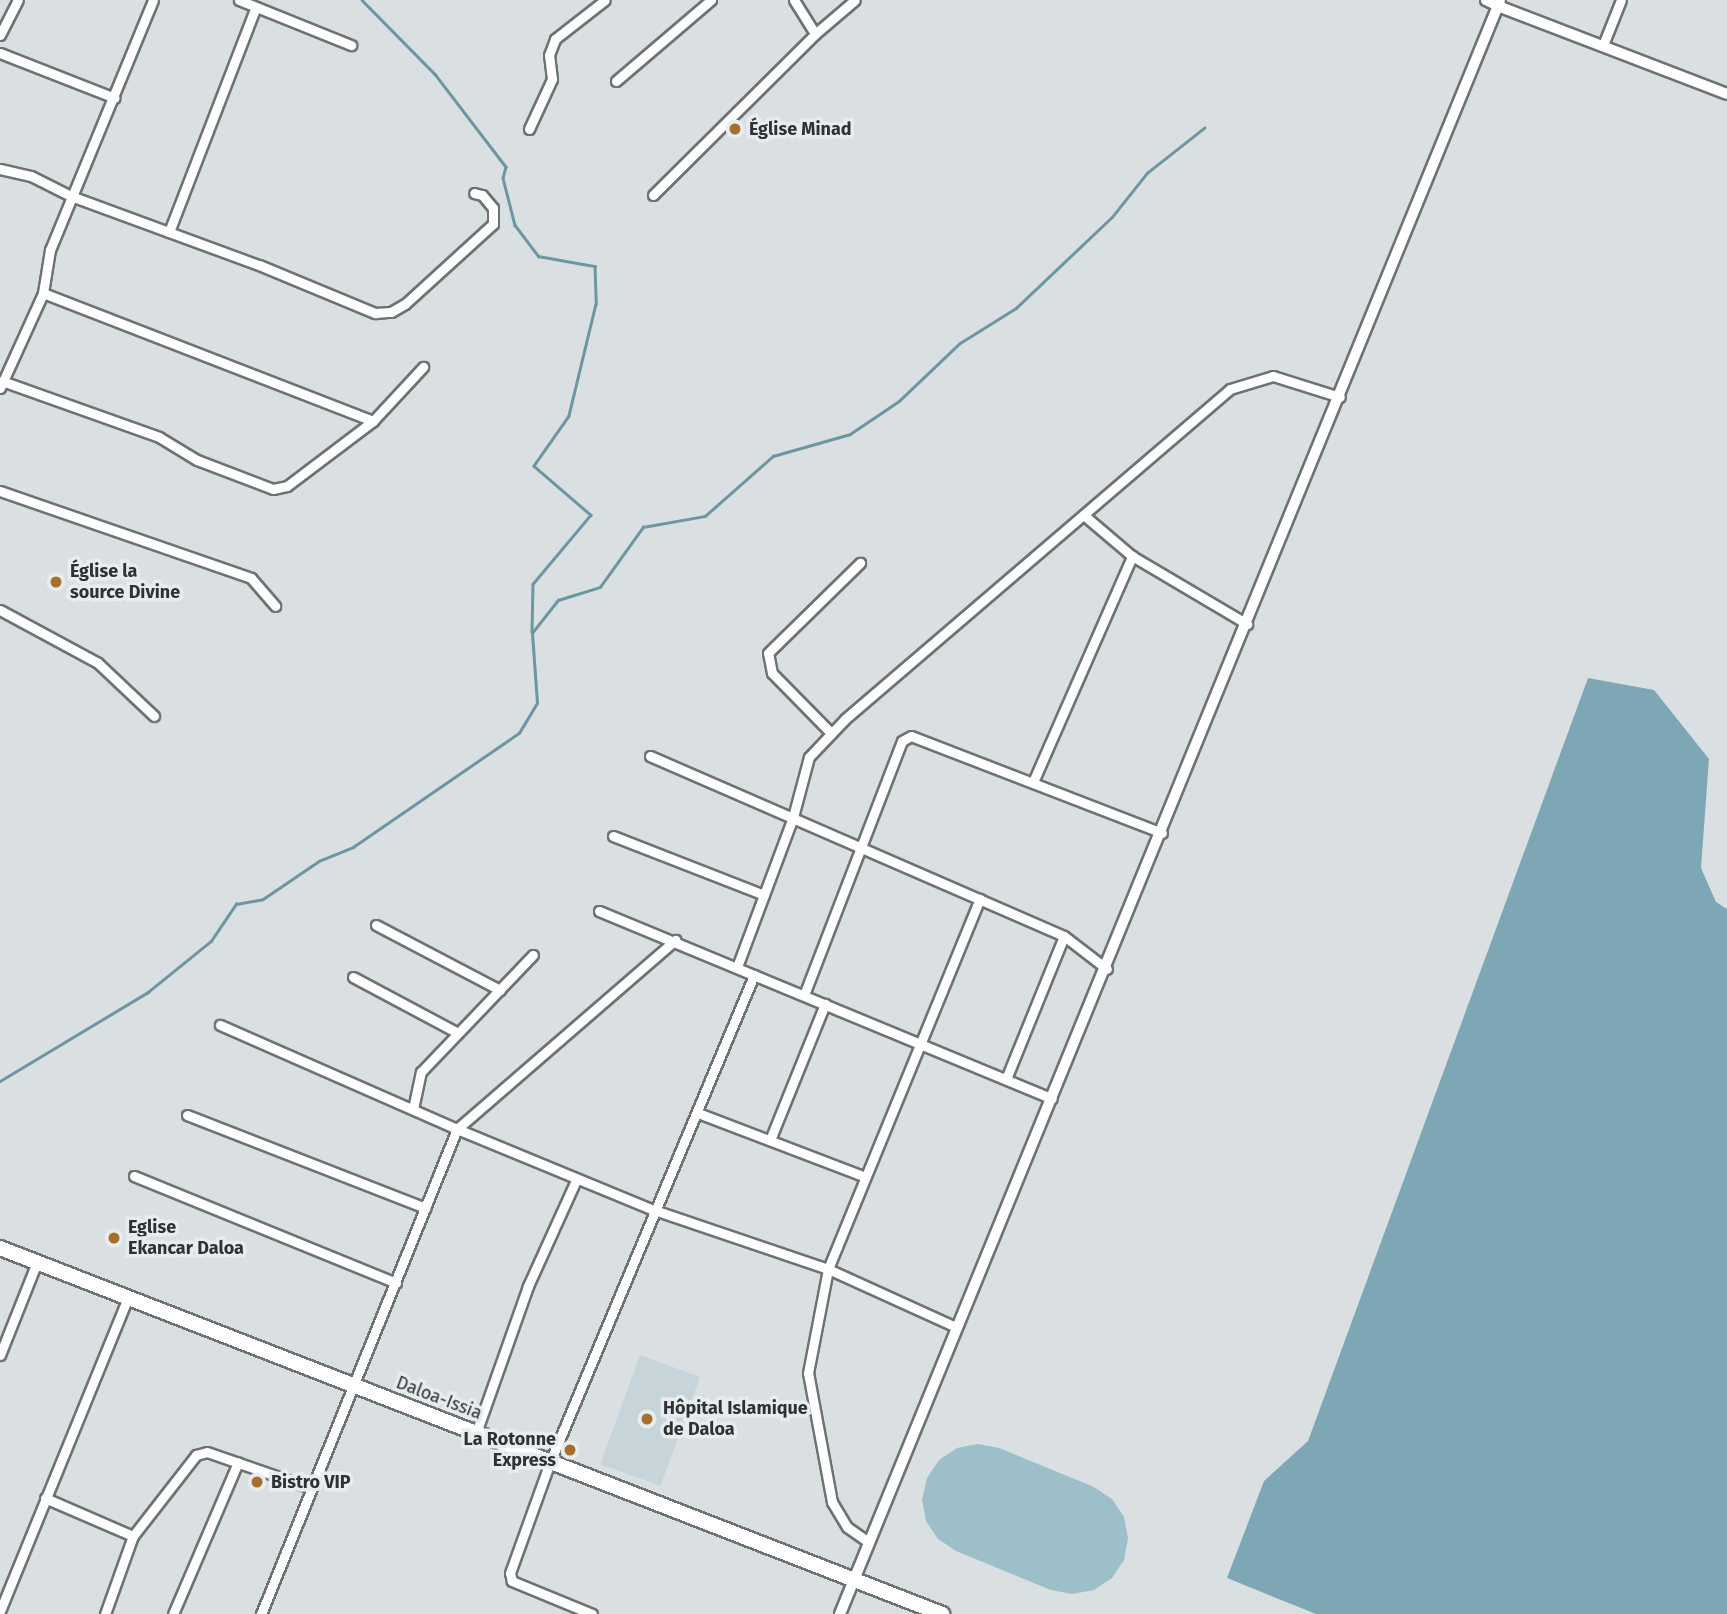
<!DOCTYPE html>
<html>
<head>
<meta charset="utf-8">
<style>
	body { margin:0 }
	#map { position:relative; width:1727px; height:1614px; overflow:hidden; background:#dae0e1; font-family:"Fira Sans",sans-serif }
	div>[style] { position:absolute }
	.built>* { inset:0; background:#c7d5da; transform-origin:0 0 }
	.green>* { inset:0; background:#9cbfc9 }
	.forest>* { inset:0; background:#7da7b4 }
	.stream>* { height:2.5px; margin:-1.25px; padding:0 1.25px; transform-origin:1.25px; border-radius:1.25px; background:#6c96a2 }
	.roads { filter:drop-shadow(2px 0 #6d7274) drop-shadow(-2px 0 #6d7274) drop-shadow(0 2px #6d7274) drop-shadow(0 -2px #6d7274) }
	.minor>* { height:9px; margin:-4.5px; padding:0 4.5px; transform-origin:4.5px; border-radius:4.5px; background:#fff }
	.tertiary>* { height:10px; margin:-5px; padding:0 5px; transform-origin:5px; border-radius:5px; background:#fff }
	.primary>* { height:14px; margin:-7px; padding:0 7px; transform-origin:7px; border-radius:7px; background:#fff }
	.dots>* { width:19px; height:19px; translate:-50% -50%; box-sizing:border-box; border:4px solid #e7edef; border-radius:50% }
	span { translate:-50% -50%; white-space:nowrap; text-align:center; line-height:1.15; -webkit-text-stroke:7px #e7edef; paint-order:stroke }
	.poi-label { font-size:18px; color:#2f3132; font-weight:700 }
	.left { translate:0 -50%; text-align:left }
	.right { translate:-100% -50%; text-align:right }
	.street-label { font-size:18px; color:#2f3132 }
</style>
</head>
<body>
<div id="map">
	<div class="built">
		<div style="left:640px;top:1355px;width:64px;height:116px;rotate:20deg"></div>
	</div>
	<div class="green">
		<div style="clip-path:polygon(978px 1444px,999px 1448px,1094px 1487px,1112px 1499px,1124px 1517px,1128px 1538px,1124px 1560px,1112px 1578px,1094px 1590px,1072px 1594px,1051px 1590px,956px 1551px,938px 1539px,926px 1521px,922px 1500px,927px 1478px,939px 1460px,957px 1448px)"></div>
	</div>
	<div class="forest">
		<div style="clip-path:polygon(1588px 678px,1654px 690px,1709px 759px,1701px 868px,1716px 902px,1727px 909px,1727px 1614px,1316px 1614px,1227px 1578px,1264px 1481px,1308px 1441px)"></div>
	</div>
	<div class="stream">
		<div style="left:362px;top:0;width:104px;rotate:45.4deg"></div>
		<div style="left:435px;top:74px;width:117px;rotate:52.6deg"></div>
		<div style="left:506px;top:167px;width:11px;rotate:105deg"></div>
		<div style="left:503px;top:178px;width:49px;rotate:75.7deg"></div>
		<div style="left:515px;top:225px;width:39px;rotate:53deg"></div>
		<div style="left:538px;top:256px;width:58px;rotate:10deg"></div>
		<div style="left:595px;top:266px;width:38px;rotate:88deg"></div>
		<div style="left:596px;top:304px;width:115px;rotate:103.6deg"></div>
		<div style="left:569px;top:416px;width:61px;rotate:125deg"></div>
		<div style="left:534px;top:466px;width:75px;rotate:40.7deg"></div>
		<div style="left:591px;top:515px;width:90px;rotate:130deg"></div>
		<div style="left:533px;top:584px;width:48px;rotate:91.2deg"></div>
		<div style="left:0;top:1081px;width:173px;rotate:-31deg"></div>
		<div style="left:148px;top:992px;width:81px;rotate:-39deg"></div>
		<div style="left:211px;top:941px;width:45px;rotate:-56deg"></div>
		<div style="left:236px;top:904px;width:27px;rotate:-10deg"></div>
		<div style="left:263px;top:899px;width:68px;rotate:-34.2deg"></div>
		<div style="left:319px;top:861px;width:37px;rotate:-22deg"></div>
		<div style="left:353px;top:847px;width:201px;rotate:-34.5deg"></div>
		<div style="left:519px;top:733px;width:35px;rotate:-59deg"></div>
		<div style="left:537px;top:703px;width:70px;rotate:-94.1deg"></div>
		<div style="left:532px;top:633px;width:42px;rotate:-51.8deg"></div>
		<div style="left:558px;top:600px;width:44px;rotate:-17.2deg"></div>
		<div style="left:600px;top:587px;width:74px;rotate:-54.4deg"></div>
		<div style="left:643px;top:527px;width:63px;rotate:-10.1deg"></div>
		<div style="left:705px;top:516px;width:91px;rotate:-41.4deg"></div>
		<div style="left:773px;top:456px;width:80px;rotate:-15.9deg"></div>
		<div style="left:850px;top:434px;width:59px;rotate:-34deg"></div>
		<div style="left:899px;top:401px;width:84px;rotate:-43.6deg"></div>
		<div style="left:960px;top:343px;width:66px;rotate:-32deg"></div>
		<div style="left:1016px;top:308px;width:132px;rotate:-43.5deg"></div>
		<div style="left:1112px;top:217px;width:56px;rotate:-51.5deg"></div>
		<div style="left:1147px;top:173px;width:73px;rotate:-38.3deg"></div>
	</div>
	<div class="roads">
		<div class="minor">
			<div style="left:239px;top:0;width:121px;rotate:21.9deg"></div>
			<div style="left:794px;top:0;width:40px;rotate:58deg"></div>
			<div style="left:1485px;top:0;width:14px;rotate:25deg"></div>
			<div style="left:1498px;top:6px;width:6px;rotate:-72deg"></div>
			<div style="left:0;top:35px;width:39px;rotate:-63deg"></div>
			<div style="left:1603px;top:45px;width:48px;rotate:-68.2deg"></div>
			<div style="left:0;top:53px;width:123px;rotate:21.4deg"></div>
			<div style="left:616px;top:81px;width:125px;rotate:-40.5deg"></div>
			<div style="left:529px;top:129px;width:55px;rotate:-65.3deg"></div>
			<div style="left:552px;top:79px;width:24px;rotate:-97deg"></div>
			<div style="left:549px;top:55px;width:17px;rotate:-69deg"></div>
			<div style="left:555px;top:39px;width:63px;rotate:-38deg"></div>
			<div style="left:0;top:169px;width:32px;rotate:13deg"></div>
			<div style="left:31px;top:176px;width:45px;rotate:26.6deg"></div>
			<div style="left:71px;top:196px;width:200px;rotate:20.2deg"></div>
			<div style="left:259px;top:265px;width:126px;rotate:22.5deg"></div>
			<div style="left:375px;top:313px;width:16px;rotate:-4deg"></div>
			<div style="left:391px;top:312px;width:16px;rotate:-30deg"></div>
			<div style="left:405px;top:304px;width:119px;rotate:-42.3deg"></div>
			<div style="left:493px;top:224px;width:16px;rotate:-90deg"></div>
			<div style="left:493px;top:208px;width:17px;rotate:-130deg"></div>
			<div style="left:482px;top:195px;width:8px;rotate:-166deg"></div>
			<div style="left:653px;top:195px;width:228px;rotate:-44.8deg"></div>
			<div style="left:815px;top:34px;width:52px;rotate:-40.4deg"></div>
			<div style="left:169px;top:232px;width:241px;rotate:-68.9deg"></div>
			<div style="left:43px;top:293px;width:354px;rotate:21.2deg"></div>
			<div style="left:2px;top:381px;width:167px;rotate:19.6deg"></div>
			<div style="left:159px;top:437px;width:44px;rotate:31.2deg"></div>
			<div style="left:197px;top:460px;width:81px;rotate:20.9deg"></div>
			<div style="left:273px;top:489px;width:14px;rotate:-12deg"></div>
			<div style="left:287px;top:486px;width:108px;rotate:-37.1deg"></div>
			<div style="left:373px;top:421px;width:74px;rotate:-47.2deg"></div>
			<div style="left:0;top:388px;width:104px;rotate:-65.6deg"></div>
			<div style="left:43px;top:293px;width:44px;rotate:-80.8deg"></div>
			<div style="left:50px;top:250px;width:270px;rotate:-67.6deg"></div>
			<div style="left:0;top:491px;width:266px;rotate:19.1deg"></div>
			<div style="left:251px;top:578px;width:37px;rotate:49deg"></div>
			<div style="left:1086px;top:517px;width:60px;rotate:40.3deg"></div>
			<div style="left:1132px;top:556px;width:134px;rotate:30.6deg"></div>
			<div style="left:0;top:610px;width:111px;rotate:28.4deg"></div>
			<div style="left:98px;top:663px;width:77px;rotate:43.4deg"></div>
			<div style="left:831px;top:733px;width:84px;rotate:-134.5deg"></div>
			<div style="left:772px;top:673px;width:20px;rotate:-101deg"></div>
			<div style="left:768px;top:653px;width:129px;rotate:-44.4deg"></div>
			<div style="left:650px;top:756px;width:451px;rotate:23.5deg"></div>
			<div style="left:1064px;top:936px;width:54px;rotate:37.5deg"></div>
			<div style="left:1033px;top:782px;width:247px;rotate:-66.3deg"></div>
			<div style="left:613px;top:836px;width:162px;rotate:21.3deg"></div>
			<div style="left:599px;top:911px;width:490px;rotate:22.5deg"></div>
			<div style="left:376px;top:925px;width:140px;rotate:27.7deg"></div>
			<div style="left:737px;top:967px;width:160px;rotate:-69.5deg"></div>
			<div style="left:793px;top:817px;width:62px;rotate:-75.1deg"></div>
			<div style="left:809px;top:757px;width:52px;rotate:-46.5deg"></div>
			<div style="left:845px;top:719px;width:507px;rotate:-40.6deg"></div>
			<div style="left:1230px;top:389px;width:45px;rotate:-16.8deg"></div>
			<div style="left:1273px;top:376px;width:70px;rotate:17.4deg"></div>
			<div style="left:353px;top:977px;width:119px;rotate:28.1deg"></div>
			<div style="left:804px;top:995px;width:272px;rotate:-68.9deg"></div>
			<div style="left:902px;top:741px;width:10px;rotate:-29deg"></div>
			<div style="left:911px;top:736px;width:269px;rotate:21.1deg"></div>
			<div style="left:220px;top:1025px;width:259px;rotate:23.7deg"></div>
			<div style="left:457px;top:1129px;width:289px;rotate:-40.9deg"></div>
			<div style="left:1006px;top:1079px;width:154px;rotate:-67.9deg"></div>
			<div style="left:413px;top:1109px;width:38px;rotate:-78deg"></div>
			<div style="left:421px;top:1072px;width:162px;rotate:-46.3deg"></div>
			<div style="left:698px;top:1113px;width:177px;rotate:20.9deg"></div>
			<div style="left:187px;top:1115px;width:256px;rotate:21.3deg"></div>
			<div style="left:770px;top:1140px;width:147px;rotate:-68deg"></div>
			<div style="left:134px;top:1176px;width:283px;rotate:22.2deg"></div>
			<div style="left:0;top:1355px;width:100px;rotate:-68.3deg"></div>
			<div style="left:476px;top:1433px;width:156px;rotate:-70.5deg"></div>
			<div style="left:528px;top:1286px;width:116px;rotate:-65.6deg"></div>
			<div style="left:45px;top:1498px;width:96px;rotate:23.4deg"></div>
			<div style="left:867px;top:1541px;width:24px;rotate:-145deg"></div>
			<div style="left:847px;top:1527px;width:29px;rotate:-121deg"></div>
			<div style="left:832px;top:1502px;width:131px;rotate:-100.5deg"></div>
			<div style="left:808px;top:1373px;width:106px;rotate:-79.1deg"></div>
			<div style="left:828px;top:1269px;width:400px;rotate:-67.7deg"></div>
			<div style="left:0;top:1611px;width:339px;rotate:-67.8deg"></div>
			<div style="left:105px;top:1614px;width:83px;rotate:-70.3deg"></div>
			<div style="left:133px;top:1536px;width:103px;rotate:-52.1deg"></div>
			<div style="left:196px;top:1455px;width:11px;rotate:-15deg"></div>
			<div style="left:207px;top:1452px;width:110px;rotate:19.1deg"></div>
			<div style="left:173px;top:1614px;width:165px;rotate:-66.8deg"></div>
			<div style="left:261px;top:1614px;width:523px;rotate:-68deg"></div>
			<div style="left:457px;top:1129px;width:213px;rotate:22.4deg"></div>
			<div style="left:654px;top:1210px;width:184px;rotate:18.7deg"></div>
			<div style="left:828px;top:1269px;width:141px;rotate:24.4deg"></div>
			<div style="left:592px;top:1614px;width:87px;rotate:-157.6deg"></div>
			<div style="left:512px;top:1581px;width:8px;rotate:-104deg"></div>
			<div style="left:510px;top:1573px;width:118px;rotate:-70.2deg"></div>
			<div style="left:550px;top:1462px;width:528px;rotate:-67.27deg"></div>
		</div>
		<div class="tertiary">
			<div style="left:840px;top:1614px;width:1737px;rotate:-67.75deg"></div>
			<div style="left:1498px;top:6px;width:245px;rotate:21deg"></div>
		</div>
		<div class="primary">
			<div style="left:0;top:1248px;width:1011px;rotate:21.23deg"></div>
		</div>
	</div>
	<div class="dots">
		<div style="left:735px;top:129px;background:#a76f2c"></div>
		<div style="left:56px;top:582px;background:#a76f2c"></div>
		<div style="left:114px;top:1238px;background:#a76f2c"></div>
		<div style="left:647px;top:1419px;background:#a76f2c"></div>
		<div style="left:570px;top:1450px;background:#a76f2c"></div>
		<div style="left:257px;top:1482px;background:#a76f2c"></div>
	</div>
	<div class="poi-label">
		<span class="left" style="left:749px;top:129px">Église Minad</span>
		<span class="left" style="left:70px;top:582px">Église la<br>source Divine</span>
		<span class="left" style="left:128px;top:1238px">Eglise<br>Ekancar Daloa</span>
		<span class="left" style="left:663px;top:1419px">Hôpital Islamique<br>de Daloa</span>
		<span class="right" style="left:556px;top:1450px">La Rotonne<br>Express</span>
		<span class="left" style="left:271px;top:1482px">Bistro VIP</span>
	</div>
	<div class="street-label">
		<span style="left:439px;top:1398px;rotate:21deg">Daloa-Issia</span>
	</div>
</div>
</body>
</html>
